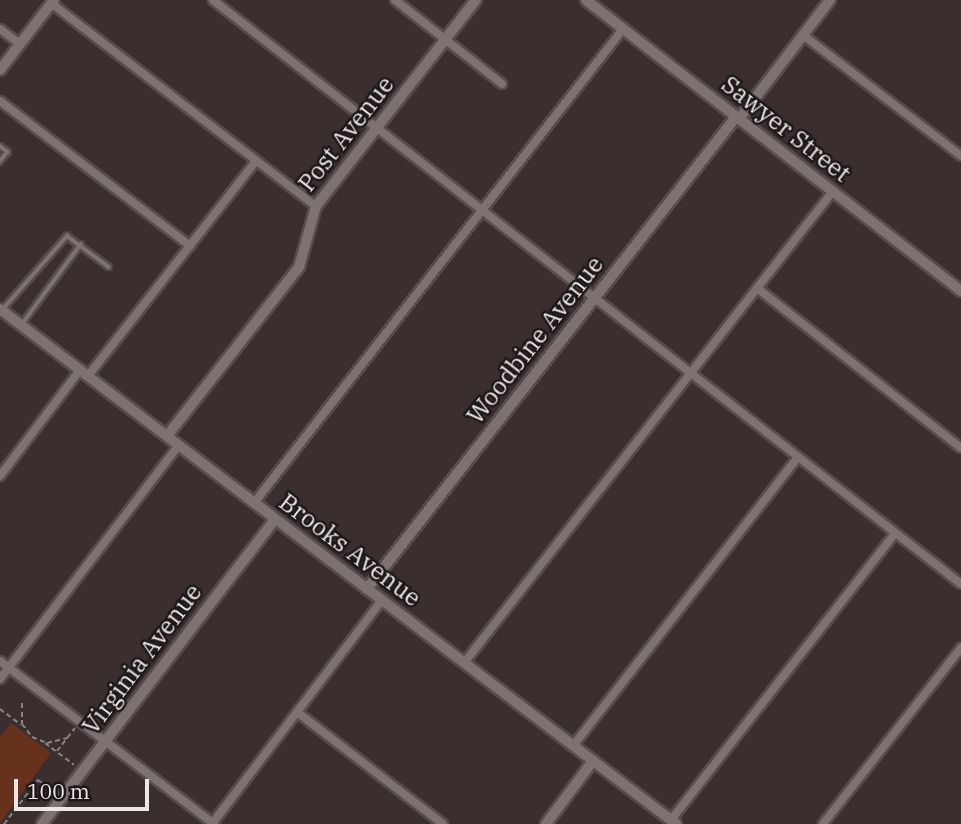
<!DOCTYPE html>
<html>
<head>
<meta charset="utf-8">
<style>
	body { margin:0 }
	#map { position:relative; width:961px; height:824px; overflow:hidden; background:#3a2e2f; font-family:"IBM Plex Serif",serif }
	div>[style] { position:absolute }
	.building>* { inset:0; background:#66321b }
	.path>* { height:2px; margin-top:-1px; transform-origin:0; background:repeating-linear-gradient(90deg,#8d8384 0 5px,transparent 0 8.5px) }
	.roads { filter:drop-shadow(2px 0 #564c4d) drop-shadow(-2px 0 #564c4d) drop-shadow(0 2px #564c4d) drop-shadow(0 -2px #564c4d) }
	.lane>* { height:3.5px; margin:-1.75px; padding:0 1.75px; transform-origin:1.75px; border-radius:1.75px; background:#7e7172 }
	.street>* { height:8px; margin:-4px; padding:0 4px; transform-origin:4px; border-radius:4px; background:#7e7172 }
	.secondary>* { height:10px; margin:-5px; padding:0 5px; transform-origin:5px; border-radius:5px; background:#7e7172 }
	span { translate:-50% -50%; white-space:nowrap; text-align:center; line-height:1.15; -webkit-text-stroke:5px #1d1818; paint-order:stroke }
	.street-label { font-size:24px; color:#eee6e7 }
	.scale { position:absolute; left:14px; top:779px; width:135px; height:32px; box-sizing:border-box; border:4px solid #eee6e7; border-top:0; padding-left:9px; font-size:21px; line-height:24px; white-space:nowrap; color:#eee6e7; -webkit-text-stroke:5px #1d1818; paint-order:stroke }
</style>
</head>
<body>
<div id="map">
	<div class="building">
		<div style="clip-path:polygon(11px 723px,51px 753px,0 823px,0 738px)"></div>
	</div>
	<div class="path">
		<div style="left:22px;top:703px;width:21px;rotate:90deg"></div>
		<div style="left:22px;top:724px;width:16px;rotate:52deg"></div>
		<div style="left:32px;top:737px;width:16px;rotate:22deg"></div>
		<div style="left:47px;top:743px;width:21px;rotate:-14deg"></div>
		<div style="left:0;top:709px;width:26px;rotate:37deg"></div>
		<div style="left:45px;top:743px;width:36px;rotate:37deg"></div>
		<div style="left:57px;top:751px;width:29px;rotate:-52deg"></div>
		<div style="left:4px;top:824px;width:56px;rotate:-52.3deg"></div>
		<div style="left:38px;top:780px;width:19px;rotate:36deg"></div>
	</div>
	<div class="roads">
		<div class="lane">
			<div style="left:0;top:146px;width:10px;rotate:37deg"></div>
			<div style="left:8px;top:152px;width:13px;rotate:129deg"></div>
			<div style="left:4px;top:308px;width:96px;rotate:-48.8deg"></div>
			<div style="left:67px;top:236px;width:52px;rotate:36.4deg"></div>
			<div style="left:22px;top:324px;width:99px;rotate:-53.6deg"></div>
		</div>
		<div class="street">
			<div style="left:213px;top:0;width:949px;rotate:37.98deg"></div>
			<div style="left:395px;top:0;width:136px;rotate:38.1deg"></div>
			<div style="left:51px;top:3px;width:334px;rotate:37.5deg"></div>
			<div style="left:0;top:29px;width:25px;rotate:37deg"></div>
			<div style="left:803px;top:35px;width:199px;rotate:37.4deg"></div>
			<div style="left:0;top:101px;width:239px;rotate:37.3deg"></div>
			<div style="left:757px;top:288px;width:259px;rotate:38.1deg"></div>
			<div style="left:88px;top:376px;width:273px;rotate:-52deg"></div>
			<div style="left:0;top:476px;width:133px;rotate:-53deg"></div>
			<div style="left:254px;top:503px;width:601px;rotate:-52.1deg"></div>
			<div style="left:0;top:661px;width:269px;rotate:37.3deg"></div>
			<div style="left:464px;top:663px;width:599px;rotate:-51.98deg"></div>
			<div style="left:0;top:679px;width:295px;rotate:-52.6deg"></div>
			<div style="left:297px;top:712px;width:184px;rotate:37.5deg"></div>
			<div style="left:573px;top:746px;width:366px;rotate:-52.1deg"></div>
			<div style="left:671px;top:820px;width:364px;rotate:-52deg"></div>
			<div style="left:212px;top:824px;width:281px;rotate:-52.8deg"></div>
			<div style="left:823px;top:824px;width:224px;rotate:-51.9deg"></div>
		</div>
		<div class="secondary">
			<div style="left:586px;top:0;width:475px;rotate:37.8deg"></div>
			<div style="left:0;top:70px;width:88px;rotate:-52.4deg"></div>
			<div style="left:739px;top:119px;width:150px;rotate:-52.6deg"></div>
			<div style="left:0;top:309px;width:850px;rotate:37.3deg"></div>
			<div style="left:167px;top:436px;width:214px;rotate:-52deg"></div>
			<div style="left:299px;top:267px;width:63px;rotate:-74.4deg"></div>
			<div style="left:316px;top:206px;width:261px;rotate:-52.2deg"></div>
			<div style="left:367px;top:589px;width:599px;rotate:-51.98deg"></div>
			<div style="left:42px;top:824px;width:384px;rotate:-52.6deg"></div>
			<div style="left:546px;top:824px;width:79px;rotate:-53.3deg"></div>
		</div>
	</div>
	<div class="street-label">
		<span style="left:786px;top:129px;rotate:38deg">Sawyer Street</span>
		<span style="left:346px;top:134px;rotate:-52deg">Post Avenue</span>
		<span style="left:535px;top:340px;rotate:-52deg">Woodbine Avenue</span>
		<span style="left:350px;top:550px;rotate:37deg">Brooks Avenue</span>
		<span style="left:142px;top:659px;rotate:-53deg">Virginia Avenue</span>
	</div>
	<div class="scale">100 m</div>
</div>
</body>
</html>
